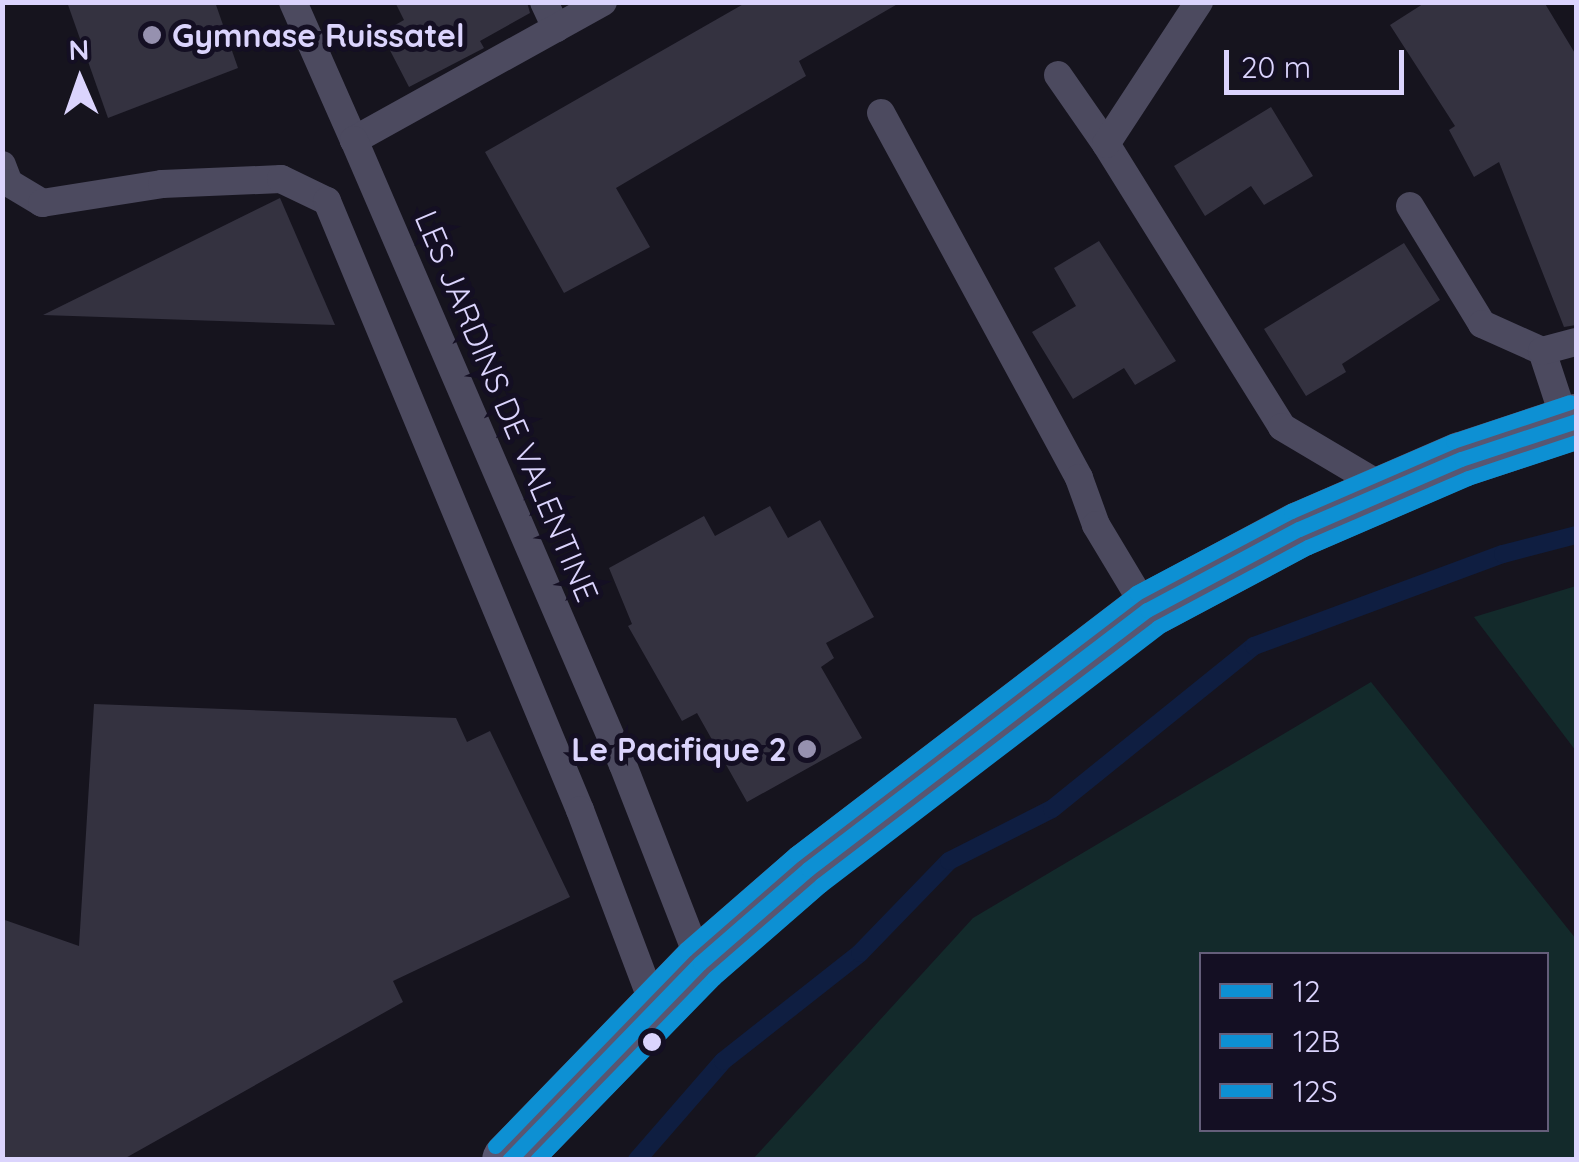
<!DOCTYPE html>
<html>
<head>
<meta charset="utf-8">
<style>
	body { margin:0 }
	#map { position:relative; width:1579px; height:1162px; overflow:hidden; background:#16141e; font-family:Quicksand,sans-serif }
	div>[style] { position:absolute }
	.green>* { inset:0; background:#132a2b }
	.stream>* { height:18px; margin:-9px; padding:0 9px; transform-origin:9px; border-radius:9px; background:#0f1e41 }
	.building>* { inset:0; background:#343240 }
	.service>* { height:28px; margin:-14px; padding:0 14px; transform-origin:14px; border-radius:14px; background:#4c4a5f }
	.secondary>* { height:55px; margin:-27.5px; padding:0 27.5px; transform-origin:27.5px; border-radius:27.5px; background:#595671 }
	.bus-1>* { height:15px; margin:-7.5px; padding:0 7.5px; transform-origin:7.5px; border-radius:7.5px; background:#0d90d3 }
	.bus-2>* { height:15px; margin:-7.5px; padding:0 7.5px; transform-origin:7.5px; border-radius:7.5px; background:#0d90d3 }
	.bus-3>* { height:15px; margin:-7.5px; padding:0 7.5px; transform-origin:7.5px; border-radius:7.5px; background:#0d90d3 }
	.dots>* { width:28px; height:28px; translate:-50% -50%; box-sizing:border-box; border:5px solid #140f23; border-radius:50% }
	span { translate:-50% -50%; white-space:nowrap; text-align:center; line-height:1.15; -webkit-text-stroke:10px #140f23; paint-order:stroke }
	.poi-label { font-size:32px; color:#dbd4fd; font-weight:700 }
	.left { translate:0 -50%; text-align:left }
	.right { translate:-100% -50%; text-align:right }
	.street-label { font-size:32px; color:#dbd4fd }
	.frame { position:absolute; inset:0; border:5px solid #dbd4fd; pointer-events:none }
	.legend { position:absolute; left:1199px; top:952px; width:350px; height:180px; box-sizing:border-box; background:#140f23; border:2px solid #645e7a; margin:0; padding:12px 18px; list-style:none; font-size:30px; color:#dbd4fd }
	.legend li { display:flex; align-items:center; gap:20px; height:50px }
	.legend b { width:50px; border:2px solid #645e7a }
	.north { position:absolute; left:30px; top:30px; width:100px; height:100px; -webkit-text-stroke:8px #140f23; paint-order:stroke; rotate:358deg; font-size:28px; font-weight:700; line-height:40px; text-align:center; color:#dbd4fd }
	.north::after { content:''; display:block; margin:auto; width:35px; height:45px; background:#dbd4fd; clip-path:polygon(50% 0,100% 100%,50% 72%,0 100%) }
	.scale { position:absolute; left:1224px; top:50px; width:180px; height:45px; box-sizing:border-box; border:5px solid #dbd4fd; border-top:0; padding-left:12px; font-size:30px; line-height:35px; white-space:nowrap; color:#dbd4fd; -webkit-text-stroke:8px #140f23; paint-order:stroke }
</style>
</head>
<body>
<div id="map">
	<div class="green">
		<div style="clip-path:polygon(1576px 586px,1576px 751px,1474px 617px)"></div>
		<div style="clip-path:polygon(evenodd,1371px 682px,1576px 939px,1576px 1159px,753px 1159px,973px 918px,1371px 682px,1202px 954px,1546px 954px,1546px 1130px,1202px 1130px,1202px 954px)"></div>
	</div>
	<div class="stream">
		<div style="left:637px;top:1160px;width:131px;rotate:-49deg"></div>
		<div style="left:723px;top:1061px;width:174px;rotate:-38.2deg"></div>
		<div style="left:860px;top:953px;width:128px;rotate:-45.9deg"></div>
		<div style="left:949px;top:861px;width:115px;rotate:-26.8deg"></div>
		<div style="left:1052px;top:809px;width:260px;rotate:-38.9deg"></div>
		<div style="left:1254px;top:646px;width:265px;rotate:-20.3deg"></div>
		<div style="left:1503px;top:554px;width:75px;rotate:-14.6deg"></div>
	</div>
	<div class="building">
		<div style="clip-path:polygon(67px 2px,215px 2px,238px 68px,108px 118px)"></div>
		<div style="clip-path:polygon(395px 2px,527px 2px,530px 13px,480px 41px,484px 48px,409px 87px,381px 33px,404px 20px)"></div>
		<div style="clip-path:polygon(747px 2px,901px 2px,799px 61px,806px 76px,616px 188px,650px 247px,564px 293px,485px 152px)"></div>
		<div style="clip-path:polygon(1426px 2px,1544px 2px,1576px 55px,1576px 325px,1564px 327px,1499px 162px,1474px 177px,1449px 130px,1455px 126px,1390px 25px)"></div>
		<div style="clip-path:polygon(1271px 107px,1313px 176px,1264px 205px,1251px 186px,1205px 216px,1174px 166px)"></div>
		<div style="clip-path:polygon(280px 198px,335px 325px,43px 315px)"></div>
		<div style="clip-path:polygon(1099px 241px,1176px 361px,1135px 385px,1124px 368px,1073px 399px,1032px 332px,1076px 306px,1054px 268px)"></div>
		<div style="clip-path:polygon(1404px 243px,1440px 300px,1342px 364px,1346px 372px,1306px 396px,1264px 329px)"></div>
		<div style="clip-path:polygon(770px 506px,788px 538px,820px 520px,874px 617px,826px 643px,834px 658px,821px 667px,862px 738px,747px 802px,697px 713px,682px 721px,628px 626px,632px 624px,609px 568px,704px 516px,715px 536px)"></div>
		<div style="clip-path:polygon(94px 704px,456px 718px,467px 742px,490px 731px,570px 897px,393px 981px,403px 1002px,122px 1160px,2px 1160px,2px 919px,79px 946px)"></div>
	</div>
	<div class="service">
		<div style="left:293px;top:2px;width:151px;rotate:66.2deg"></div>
		<div style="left:544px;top:2px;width:29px;rotate:65deg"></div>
		<div style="left:603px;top:2px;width:285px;rotate:151deg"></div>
		<div style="left:354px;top:140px;width:680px;rotate:66.71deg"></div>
		<div style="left:623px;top:765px;width:212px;rotate:68.7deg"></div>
		<div style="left:1058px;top:75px;width:84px;rotate:55.2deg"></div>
		<div style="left:1106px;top:144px;width:333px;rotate:58.1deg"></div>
		<div style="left:1282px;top:427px;width:123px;rotate:30.7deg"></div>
		<div style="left:881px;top:113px;width:415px;rotate:61.5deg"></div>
		<div style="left:1079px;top:478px;width:50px;rotate:70.1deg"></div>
		<div style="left:1096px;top:525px;width:99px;rotate:59deg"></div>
		<div style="left:1106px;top:144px;width:170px;rotate:-56.8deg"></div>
		<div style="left:2px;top:165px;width:19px;rotate:69deg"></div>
		<div style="left:9px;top:183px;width:39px;rotate:31deg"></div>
		<div style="left:42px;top:203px;width:121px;rotate:-9deg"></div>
		<div style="left:162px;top:184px;width:119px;rotate:-2.4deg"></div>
		<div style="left:281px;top:179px;width:51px;rotate:25.6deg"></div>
		<div style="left:327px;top:201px;width:659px;rotate:67.44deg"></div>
		<div style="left:580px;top:810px;width:213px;rotate:69.3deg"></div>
		<div style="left:1410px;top:206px;width:138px;rotate:58.6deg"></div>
		<div style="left:1482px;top:324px;width:66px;rotate:24.2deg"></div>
		<div style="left:1542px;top:351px;width:77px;rotate:71.8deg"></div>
		<div style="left:1542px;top:351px;width:35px;rotate:-15deg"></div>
	</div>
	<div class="secondary">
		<div style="left:509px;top:1160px;width:274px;rotate:-45.9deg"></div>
		<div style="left:700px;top:963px;width:143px;rotate:-41deg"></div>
		<div style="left:808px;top:869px;width:427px;rotate:-37.4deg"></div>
		<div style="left:1147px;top:610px;width:172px;rotate:-28.1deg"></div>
		<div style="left:1299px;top:529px;width:176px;rotate:-23.4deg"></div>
		<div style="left:1461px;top:459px;width:121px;rotate:-18.3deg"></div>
	</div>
	<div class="bus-1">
		<div style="left:509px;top:1160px;width:274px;rotate:-45.9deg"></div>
		<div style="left:700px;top:963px;width:143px;rotate:-41deg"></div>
		<div style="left:808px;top:869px;width:427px;rotate:-37.4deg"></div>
		<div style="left:1147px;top:610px;width:172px;rotate:-28.1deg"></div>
		<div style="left:1299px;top:529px;width:176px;rotate:-23.4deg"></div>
		<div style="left:1461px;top:459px;width:121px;rotate:-18.3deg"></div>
	</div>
	<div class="bus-2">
		<div style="left:537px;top:1160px;width:254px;rotate:-45.8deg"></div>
		<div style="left:714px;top:978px;width:142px;rotate:-41deg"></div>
		<div style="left:821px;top:885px;width:424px;rotate:-37.4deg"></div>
		<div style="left:1158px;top:627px;width:170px;rotate:-28.1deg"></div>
		<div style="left:1308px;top:547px;width:174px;rotate:-23.3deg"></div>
		<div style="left:1468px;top:478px;width:114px;rotate:-18.4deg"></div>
	</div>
	<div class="bus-3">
		<div style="left:495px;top:1146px;width:274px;rotate:-45.9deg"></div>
		<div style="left:686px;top:949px;width:145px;rotate:-41.1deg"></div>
		<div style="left:795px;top:854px;width:429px;rotate:-37.4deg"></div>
		<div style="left:1136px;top:593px;width:175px;rotate:-27.9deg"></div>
		<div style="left:1291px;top:511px;width:176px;rotate:-23.4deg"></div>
		<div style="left:1453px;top:441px;width:123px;rotate:-18.4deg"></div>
	</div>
	<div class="dots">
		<div style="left:152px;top:35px;background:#9691af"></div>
		<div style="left:807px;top:749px;background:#9691af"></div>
		<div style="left:652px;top:1042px;background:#dbd4fd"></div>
	</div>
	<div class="poi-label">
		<span class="left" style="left:172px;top:35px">Gymnase Ruissatel</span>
		<span class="right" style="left:787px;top:749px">Le Pacifique 2</span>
	</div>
	<div class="street-label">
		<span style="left:507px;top:406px;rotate:67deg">LES JARDINS DE VALENTINE</span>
	</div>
	<div class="frame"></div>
	<ul class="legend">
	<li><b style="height:12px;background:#0d90d3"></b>12</li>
	<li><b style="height:12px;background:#0d90d3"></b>12B</li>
	<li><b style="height:12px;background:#0d90d3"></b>12S</li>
	</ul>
	<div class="north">N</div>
	<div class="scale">20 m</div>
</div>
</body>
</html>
